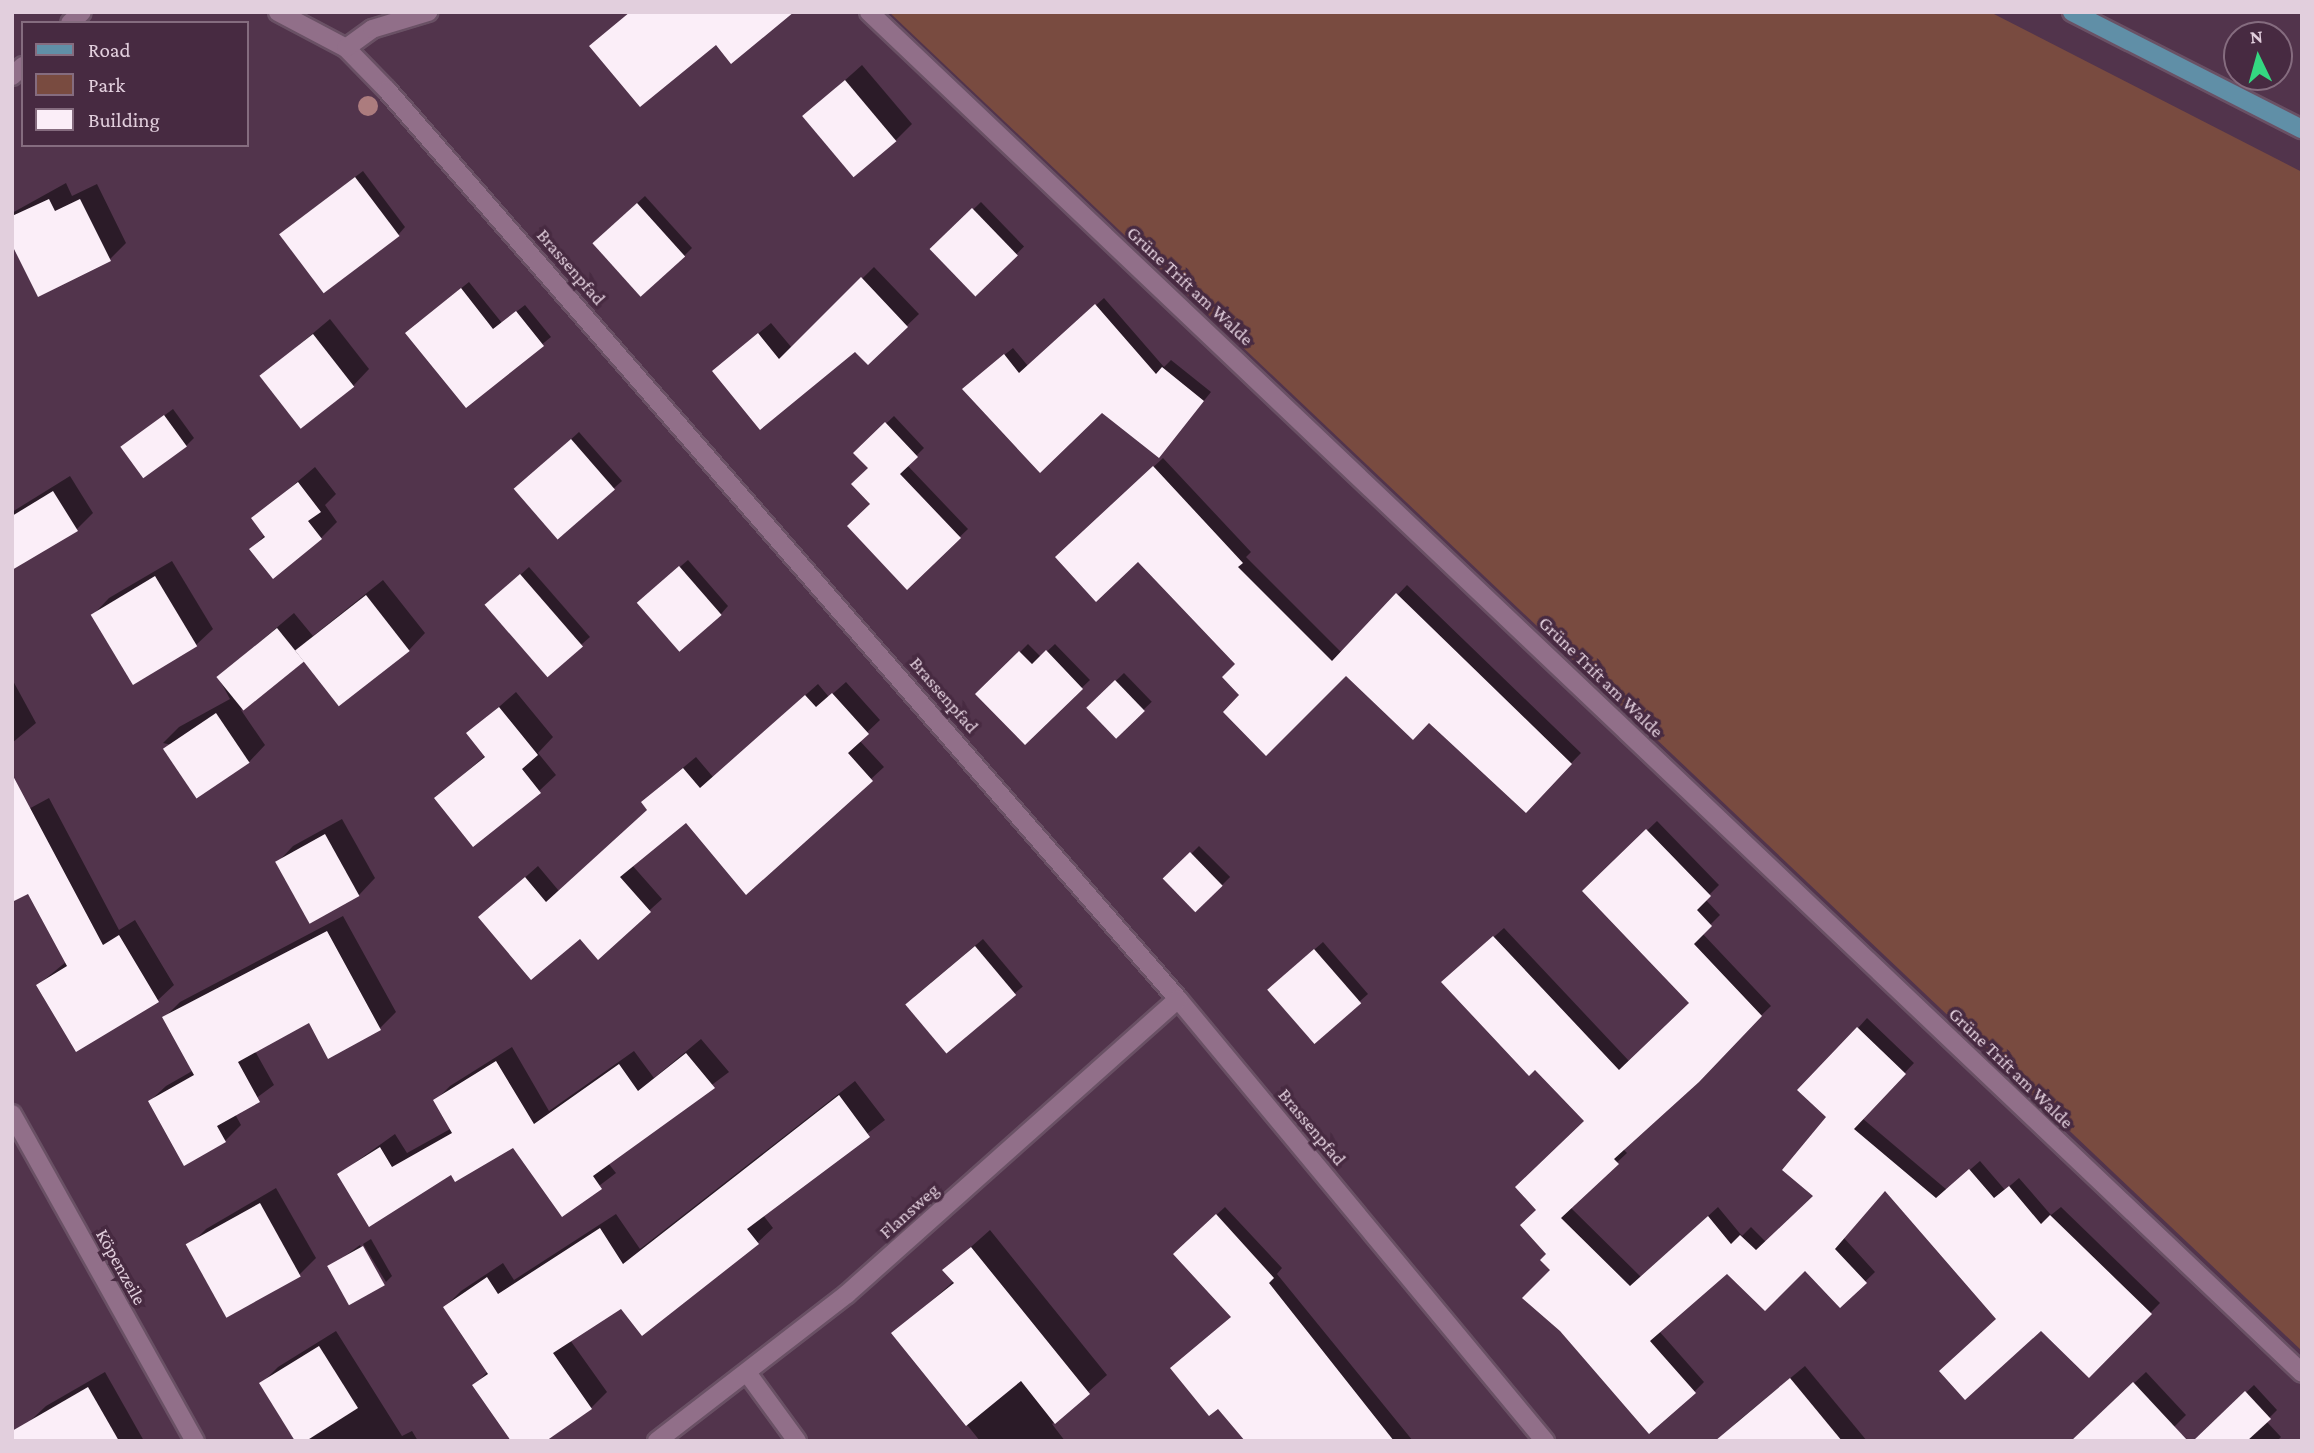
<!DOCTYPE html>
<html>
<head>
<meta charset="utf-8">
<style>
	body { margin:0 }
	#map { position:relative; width:2314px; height:1453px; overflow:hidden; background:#52344c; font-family:"Crimson Pro",serif }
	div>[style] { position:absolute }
	.green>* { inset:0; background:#794b40 }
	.shadow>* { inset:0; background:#0007; transform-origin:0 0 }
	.building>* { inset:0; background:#fbeef8; transform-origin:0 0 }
	.roads { filter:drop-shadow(2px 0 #6a5165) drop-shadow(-2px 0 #6a5165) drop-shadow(0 2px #6a5165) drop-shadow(0 -2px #6a5165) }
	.minor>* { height:18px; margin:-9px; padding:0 9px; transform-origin:9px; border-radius:9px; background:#916f89 }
	.major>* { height:18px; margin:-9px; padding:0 9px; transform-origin:9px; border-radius:9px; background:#608fa7 }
	.trees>* { width:20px; height:20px; margin:-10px; border-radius:50%; background:#ac7c7e }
	span { translate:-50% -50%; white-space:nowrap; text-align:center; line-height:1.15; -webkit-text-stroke:7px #472a41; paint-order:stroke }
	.street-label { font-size:19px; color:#e2cfdd }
	.frame { position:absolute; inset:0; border:14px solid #e2cfdd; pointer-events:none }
	.legend { position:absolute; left:21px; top:21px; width:228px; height:126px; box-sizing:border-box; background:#472a41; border:2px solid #856c7f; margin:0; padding:9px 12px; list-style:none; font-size:21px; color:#e2cfdd }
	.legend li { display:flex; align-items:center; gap:14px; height:35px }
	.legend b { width:35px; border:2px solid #856c7f }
	.north { position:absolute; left:2223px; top:21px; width:70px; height:70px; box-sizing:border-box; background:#472a41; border:2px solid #856c7f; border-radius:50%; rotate:355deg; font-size:19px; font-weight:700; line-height:28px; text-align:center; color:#e2cfdd }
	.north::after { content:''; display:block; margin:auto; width:24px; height:32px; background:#34d881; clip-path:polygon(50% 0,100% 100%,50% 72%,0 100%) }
</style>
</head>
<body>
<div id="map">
	<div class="green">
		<div style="clip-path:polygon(889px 12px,1990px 12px,2302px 172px,2302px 1351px)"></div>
	</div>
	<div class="shadow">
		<div style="clip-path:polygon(862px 65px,912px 124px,896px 140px,805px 116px)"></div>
		<div style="clip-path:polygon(363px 171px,405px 227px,398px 235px,289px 227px)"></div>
		<div style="clip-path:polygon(66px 183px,72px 196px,97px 184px,126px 243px,110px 259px,12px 242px,12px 213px)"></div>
		<div style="clip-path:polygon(645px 196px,692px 248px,684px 256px,602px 235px)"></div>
		<div style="left:981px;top:202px;width:62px;height:68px;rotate:46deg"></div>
		<div style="clip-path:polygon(874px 267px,919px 314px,868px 363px,855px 349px,760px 427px,726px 360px,771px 323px,792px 348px)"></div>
		<div style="clip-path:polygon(469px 282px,502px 323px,525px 305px,551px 337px,467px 406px,415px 325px)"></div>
		<div style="clip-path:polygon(1104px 298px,1164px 367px,1171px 360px,1211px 392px,1159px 456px,1101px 410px,972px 381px,1013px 348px,1028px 366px)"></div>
		<div style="clip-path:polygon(330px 319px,369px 369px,353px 386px,262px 376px)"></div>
		<div style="clip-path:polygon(173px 409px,194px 438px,186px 446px,122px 447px)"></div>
		<div style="clip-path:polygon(894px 416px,924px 448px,907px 465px,968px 529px,907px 587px,872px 504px,870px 468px,855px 453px)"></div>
		<div style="clip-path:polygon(579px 432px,622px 481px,559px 537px,524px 482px)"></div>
		<div style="clip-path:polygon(1163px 458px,1251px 552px,1246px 557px,1342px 653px,1407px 585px,1581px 753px,1526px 810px,1429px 721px,1346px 674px,1242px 695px,1238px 664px,1138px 560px,1067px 548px)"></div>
		<div style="clip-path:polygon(315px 467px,336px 494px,325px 505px,337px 522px,321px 538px,251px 549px,265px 535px,253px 519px)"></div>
		<div style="clip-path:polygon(70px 476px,93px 513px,77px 529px,12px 548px,12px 512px)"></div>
		<div style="clip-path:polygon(688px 560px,728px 606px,721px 614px,647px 595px)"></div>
		<div style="clip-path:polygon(172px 561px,213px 629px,196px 645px,131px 680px,93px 615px,109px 598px)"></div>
		<div style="clip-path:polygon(529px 567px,590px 637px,548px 674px,496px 597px)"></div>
		<div style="clip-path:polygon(383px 580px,425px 633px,409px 650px,305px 658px,241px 710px,265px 745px,249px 762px,163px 743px,179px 727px,230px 699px,218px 677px,294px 613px,313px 636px)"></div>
		<div style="clip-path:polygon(1028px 644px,1041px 657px,1055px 644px,1090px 680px,1025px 742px,978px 694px)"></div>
		<div style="left:1124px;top:673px;width:40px;height:49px;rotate:46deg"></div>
		<div style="clip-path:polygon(12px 679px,36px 723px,12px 743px)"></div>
		<div style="clip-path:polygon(846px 682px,880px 720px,859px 740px,884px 767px,747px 893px,686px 821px,632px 865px,662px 899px,598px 957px,580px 937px,480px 917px,538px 866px,559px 891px,649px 809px,656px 790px,696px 757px,713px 777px,818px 684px,829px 697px)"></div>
		<div style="clip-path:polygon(516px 692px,553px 737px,538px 753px,556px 775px,539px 791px,436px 798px,486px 755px,468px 734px)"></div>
		<div style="clip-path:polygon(49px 798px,119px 930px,135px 920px,174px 985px,158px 1000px,38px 985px,67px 961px,12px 818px)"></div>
		<div style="clip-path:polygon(342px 819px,375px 878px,359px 895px,277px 863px,293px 846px)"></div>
		<div style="clip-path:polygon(1657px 821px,1719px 885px,1705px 899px,1720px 915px,1702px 933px,1771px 1006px,1623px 1149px,1627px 1153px,1570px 1207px,1641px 1277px,1718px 1207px,1742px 1236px,1751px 1227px,1766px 1242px,1815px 1196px,1829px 1117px,1858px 1028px,1867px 1018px,1914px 1063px,1862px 1118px,1947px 1190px,1980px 1161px,2005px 1190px,2019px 1178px,2051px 1215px,2061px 1207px,2160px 1303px,2089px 1376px,2041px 1328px,1998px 1319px,1886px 1189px,1844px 1238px,1875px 1272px,1840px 1306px,1805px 1269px,1727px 1271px,1659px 1331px,1704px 1382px,1694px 1392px,1552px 1270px,1538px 1209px,1586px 1121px,1453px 973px,1504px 928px,1630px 1062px,1691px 1002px,1584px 891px)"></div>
		<div style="left:1199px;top:846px;width:44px;height:48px;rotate:45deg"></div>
		<div style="clip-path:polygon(343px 916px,396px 1012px,380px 1028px,309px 1021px,255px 1051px,274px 1085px,235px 1114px,241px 1125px,225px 1141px,150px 1101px,166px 1086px,194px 1070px,164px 1018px,180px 1002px)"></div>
		<div style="left:983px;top:939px;width:62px;height:89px;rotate:50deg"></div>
		<div style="clip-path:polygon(1323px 942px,1368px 994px,1315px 1041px,1277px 982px)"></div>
		<div style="clip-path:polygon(701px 1039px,729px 1072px,608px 1163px,616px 1173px,562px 1214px,514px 1146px,452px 1173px,339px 1174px,395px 1134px,407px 1153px,452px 1128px,435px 1101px,450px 1086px,512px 1047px,549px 1111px,634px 1051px,654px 1078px)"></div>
		<div style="clip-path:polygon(855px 1081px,885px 1120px,763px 1215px,773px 1228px,757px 1243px,622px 1307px,570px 1340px,607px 1392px,591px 1408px,475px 1385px,488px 1371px,445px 1307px,461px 1291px,503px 1263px,514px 1280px,616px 1214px,640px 1249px)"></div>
		<div style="clip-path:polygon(276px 1188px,316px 1258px,300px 1274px,230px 1315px,189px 1246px,206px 1229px)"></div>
		<div style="clip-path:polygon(1225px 1207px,1282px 1268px,1277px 1274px,1413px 1441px,1247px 1441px,1232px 1316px,1184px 1245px)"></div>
		<div style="clip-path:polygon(990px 1230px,1107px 1375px,1052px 1424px,1065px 1441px,980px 1441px,894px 1334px,954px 1281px,945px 1270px)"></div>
		<div style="clip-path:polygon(371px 1239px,392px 1276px,386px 1282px,363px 1244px)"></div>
		<div style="clip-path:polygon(360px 1245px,383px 1284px,330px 1267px)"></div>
		<div style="clip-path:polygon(336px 1331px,402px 1436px,412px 1431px,418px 1441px,297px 1441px,261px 1384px,278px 1367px)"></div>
		<div style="clip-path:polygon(1805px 1366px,1867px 1441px,1729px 1441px,1724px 1435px,1737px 1422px)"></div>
		<div style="clip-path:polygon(105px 1372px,144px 1441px,40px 1441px,29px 1422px,46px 1406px)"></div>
		<div style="clip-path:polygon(2146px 1372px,2186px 1415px,2160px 1441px,2072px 1441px)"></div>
		<div style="clip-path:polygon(2254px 1385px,2277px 1410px,2266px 1421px,2281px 1437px,2277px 1441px,2195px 1441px)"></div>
	</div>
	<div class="building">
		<div style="clip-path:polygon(630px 12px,794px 12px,731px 64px,716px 45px,640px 107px,589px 46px)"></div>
		<div style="left:845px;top:80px;width:80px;height:56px;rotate:50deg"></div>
		<div style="left:355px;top:177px;width:74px;height:95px;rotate:53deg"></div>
		<div style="clip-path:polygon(49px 199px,55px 211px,80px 199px,111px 261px,38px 297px,12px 245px,12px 216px)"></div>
		<div style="left:637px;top:203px;width:72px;height:60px;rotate:48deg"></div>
		<div style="left:972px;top:208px;width:66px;height:59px;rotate:46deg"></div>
		<div style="clip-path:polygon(861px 277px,908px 327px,868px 365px,855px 352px,760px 430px,712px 371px,758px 333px,779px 359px)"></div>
		<div style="clip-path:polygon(461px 288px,493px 329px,516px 311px,544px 346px,466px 408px,405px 333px)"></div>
		<div style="clip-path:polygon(1095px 304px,1156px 374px,1162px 367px,1204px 401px,1159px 458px,1102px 413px,1040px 473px,962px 389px,1004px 354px,1019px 373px)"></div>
		<div style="left:313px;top:334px;width:67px;height:68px;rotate:52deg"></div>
		<div style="left:164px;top:415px;width:39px;height:54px;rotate:54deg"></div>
		<div style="clip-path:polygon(885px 422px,918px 457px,900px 474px,961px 538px,907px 590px,847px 526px,870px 504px,851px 484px,868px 468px,853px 453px)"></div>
		<div style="left:571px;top:439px;width:67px;height:76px;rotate:49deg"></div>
		<div style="clip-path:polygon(1153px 466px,1243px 563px,1238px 567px,1332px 661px,1396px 593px,1572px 764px,1526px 813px,1429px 723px,1413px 740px,1346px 676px,1266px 756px,1223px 712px,1239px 695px,1222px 677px,1235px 664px,1138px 562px,1096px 602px,1055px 557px)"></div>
		<div style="clip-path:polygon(298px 482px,321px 512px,308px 521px,322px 539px,273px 579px,249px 549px,265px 537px,251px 518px)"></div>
		<div style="clip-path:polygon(53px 491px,78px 531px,12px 570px,12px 516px)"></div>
		<div style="left:679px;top:566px;width:65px;height:56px;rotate:49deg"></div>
		<div style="left:520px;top:574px;width:96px;height:47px;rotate:49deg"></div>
		<div style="left:155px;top:576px;width:82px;height:75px;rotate:59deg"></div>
		<div style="left:366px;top:595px;width:71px;height:90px;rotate:52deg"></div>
		<div style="left:277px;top:628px;width:43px;height:78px;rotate:51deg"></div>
		<div style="clip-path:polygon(1046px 650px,1083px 689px,1025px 745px,975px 694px,1019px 651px,1032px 664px)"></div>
		<div style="left:1115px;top:680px;width:43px;height:40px;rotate:46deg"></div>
		<div style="clip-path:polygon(832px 693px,869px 734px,848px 753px,873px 781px,746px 895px,686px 823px,620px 877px,651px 912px,598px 960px,580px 939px,531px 980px,478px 917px,525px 877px,546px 902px,647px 810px,641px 802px,683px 768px,700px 788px,805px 695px,816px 707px)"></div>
		<div style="clip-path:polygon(499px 707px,538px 755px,522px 769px,541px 793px,473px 847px,434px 798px,485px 757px,466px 733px)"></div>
		<div style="left:216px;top:713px;width:60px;height:64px;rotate:56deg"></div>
		<div style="clip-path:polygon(12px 774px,103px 945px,119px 935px,159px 1002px,76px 1052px,36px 985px,67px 966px,28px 894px,12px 902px)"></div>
		<div style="clip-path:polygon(1646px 829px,1711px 896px,1697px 910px,1712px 926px,1694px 944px,1762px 1016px,1699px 1082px,1614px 1159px,1619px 1164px,1561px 1218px,1630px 1286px,1708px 1216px,1731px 1244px,1740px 1235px,1756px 1250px,1813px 1196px,1782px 1170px,1826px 1117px,1797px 1090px,1857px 1027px,1906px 1074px,1854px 1129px,1936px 1198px,1969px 1169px,1994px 1198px,2009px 1186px,2041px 1224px,2050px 1215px,2152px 1314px,2089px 1378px,2041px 1331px,1965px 1400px,1939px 1371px,1996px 1319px,1885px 1191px,1835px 1249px,1867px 1283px,1840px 1308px,1805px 1271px,1765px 1311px,1727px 1274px,1650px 1341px,1696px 1393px,1649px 1434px,1560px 1331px,1522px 1298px,1550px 1270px,1540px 1260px,1546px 1254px,1520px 1225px,1536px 1210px,1515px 1187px,1584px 1121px,1535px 1070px,1529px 1076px,1441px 982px,1493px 936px,1619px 1070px,1689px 1003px,1582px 891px)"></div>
		<div style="left:325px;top:834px;width:71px;height:57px;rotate:61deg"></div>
		<div style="left:1190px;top:852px;width:47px;height:38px;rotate:46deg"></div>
		<div style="clip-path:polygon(327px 931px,381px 1030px,328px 1059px,309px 1023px,238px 1062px,260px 1102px,217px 1126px,226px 1142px,184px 1166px,148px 1101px,194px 1075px,162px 1017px)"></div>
		<div style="left:975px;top:946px;width:64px;height:91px;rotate:50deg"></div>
		<div style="left:1314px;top:949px;width:72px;height:62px;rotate:49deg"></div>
		<div style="clip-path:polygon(686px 1053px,715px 1088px,593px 1176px,602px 1189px,562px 1217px,513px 1148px,455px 1182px,451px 1175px,369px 1227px,337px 1174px,380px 1147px,392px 1167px,452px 1133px,433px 1100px,496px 1061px,534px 1124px,619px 1064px,638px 1091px)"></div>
		<div style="clip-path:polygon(839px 1095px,870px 1137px,747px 1229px,759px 1244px,642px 1336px,621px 1309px,553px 1353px,592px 1409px,546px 1441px,511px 1441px,472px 1385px,488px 1374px,443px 1307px,487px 1277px,498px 1294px,600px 1228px,623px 1264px)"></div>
		<div style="left:260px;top:1203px;width:84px;height:85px;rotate:61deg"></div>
		<div style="clip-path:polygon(1216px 1214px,1274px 1278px,1269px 1283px,1394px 1441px,1245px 1441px,1218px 1409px,1209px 1416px,1170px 1368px,1231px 1317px,1173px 1254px)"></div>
		<div style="left:363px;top:1246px;width:45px;height:41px;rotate:61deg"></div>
		<div style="clip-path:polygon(971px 1247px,1090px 1394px,1055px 1424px,1021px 1381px,966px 1426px,891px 1333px,954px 1283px,942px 1270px)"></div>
		<div style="clip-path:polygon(319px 1346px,358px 1408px,306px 1441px,295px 1441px,259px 1383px)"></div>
		<div style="clip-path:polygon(1790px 1378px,1842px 1441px,1715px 1441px)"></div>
		<div style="clip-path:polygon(2133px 1382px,2188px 1441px,2071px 1441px)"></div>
		<div style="clip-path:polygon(88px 1387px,119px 1441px,12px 1441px,12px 1431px)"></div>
		<div style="clip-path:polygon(2245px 1391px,2271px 1419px,2247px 1441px,2193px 1441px)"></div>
	</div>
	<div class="roads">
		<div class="minor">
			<div style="left:278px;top:12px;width:77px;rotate:27.9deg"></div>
			<div style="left:346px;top:48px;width:59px;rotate:45.7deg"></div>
			<div style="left:387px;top:90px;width:1205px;rotate:48.97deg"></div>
			<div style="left:1178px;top:999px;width:575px;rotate:50.3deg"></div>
			<div style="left:869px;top:12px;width:1976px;rotate:43.52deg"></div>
			<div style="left:70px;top:23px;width:16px;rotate:-43deg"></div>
			<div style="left:346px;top:48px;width:32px;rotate:-36deg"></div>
			<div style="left:372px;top:29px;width:59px;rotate:-16.9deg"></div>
			<div style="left:12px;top:76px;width:15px;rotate:-42deg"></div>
			<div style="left:12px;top:1114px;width:375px;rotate:60.8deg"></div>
			<div style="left:748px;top:1374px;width:83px;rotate:53.8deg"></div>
			<div style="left:657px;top:1441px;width:240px;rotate:-37.7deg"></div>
			<div style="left:847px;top:1294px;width:443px;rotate:-41.7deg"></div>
		</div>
		<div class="major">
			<div style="left:2072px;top:12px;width:258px;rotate:27deg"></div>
		</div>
	</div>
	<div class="trees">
		<div style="left:368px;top:106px"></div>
	</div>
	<div class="street-label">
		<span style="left:571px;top:267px;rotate:49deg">Brassenpfad</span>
		<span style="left:1190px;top:286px;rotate:43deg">Grüne Trift am Walde</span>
		<span style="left:1601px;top:677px;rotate:44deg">Grüne Trift am Walde</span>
		<span style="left:944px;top:695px;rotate:49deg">Brassenpfad</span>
		<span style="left:2011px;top:1068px;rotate:44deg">Grüne Trift am Walde</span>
		<span style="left:1312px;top:1127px;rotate:50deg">Brassenpfad</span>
		<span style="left:909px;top:1211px;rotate:-42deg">Flansweg</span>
		<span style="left:121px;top:1267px;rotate:61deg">Köpenzeile</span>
	</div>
	<div class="frame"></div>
	<ul class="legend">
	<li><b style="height:9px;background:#608fa7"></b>Road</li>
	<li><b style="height:19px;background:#794b40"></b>Park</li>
	<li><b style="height:19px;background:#fbeef8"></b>Building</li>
	</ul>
	<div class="north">N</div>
</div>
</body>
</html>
